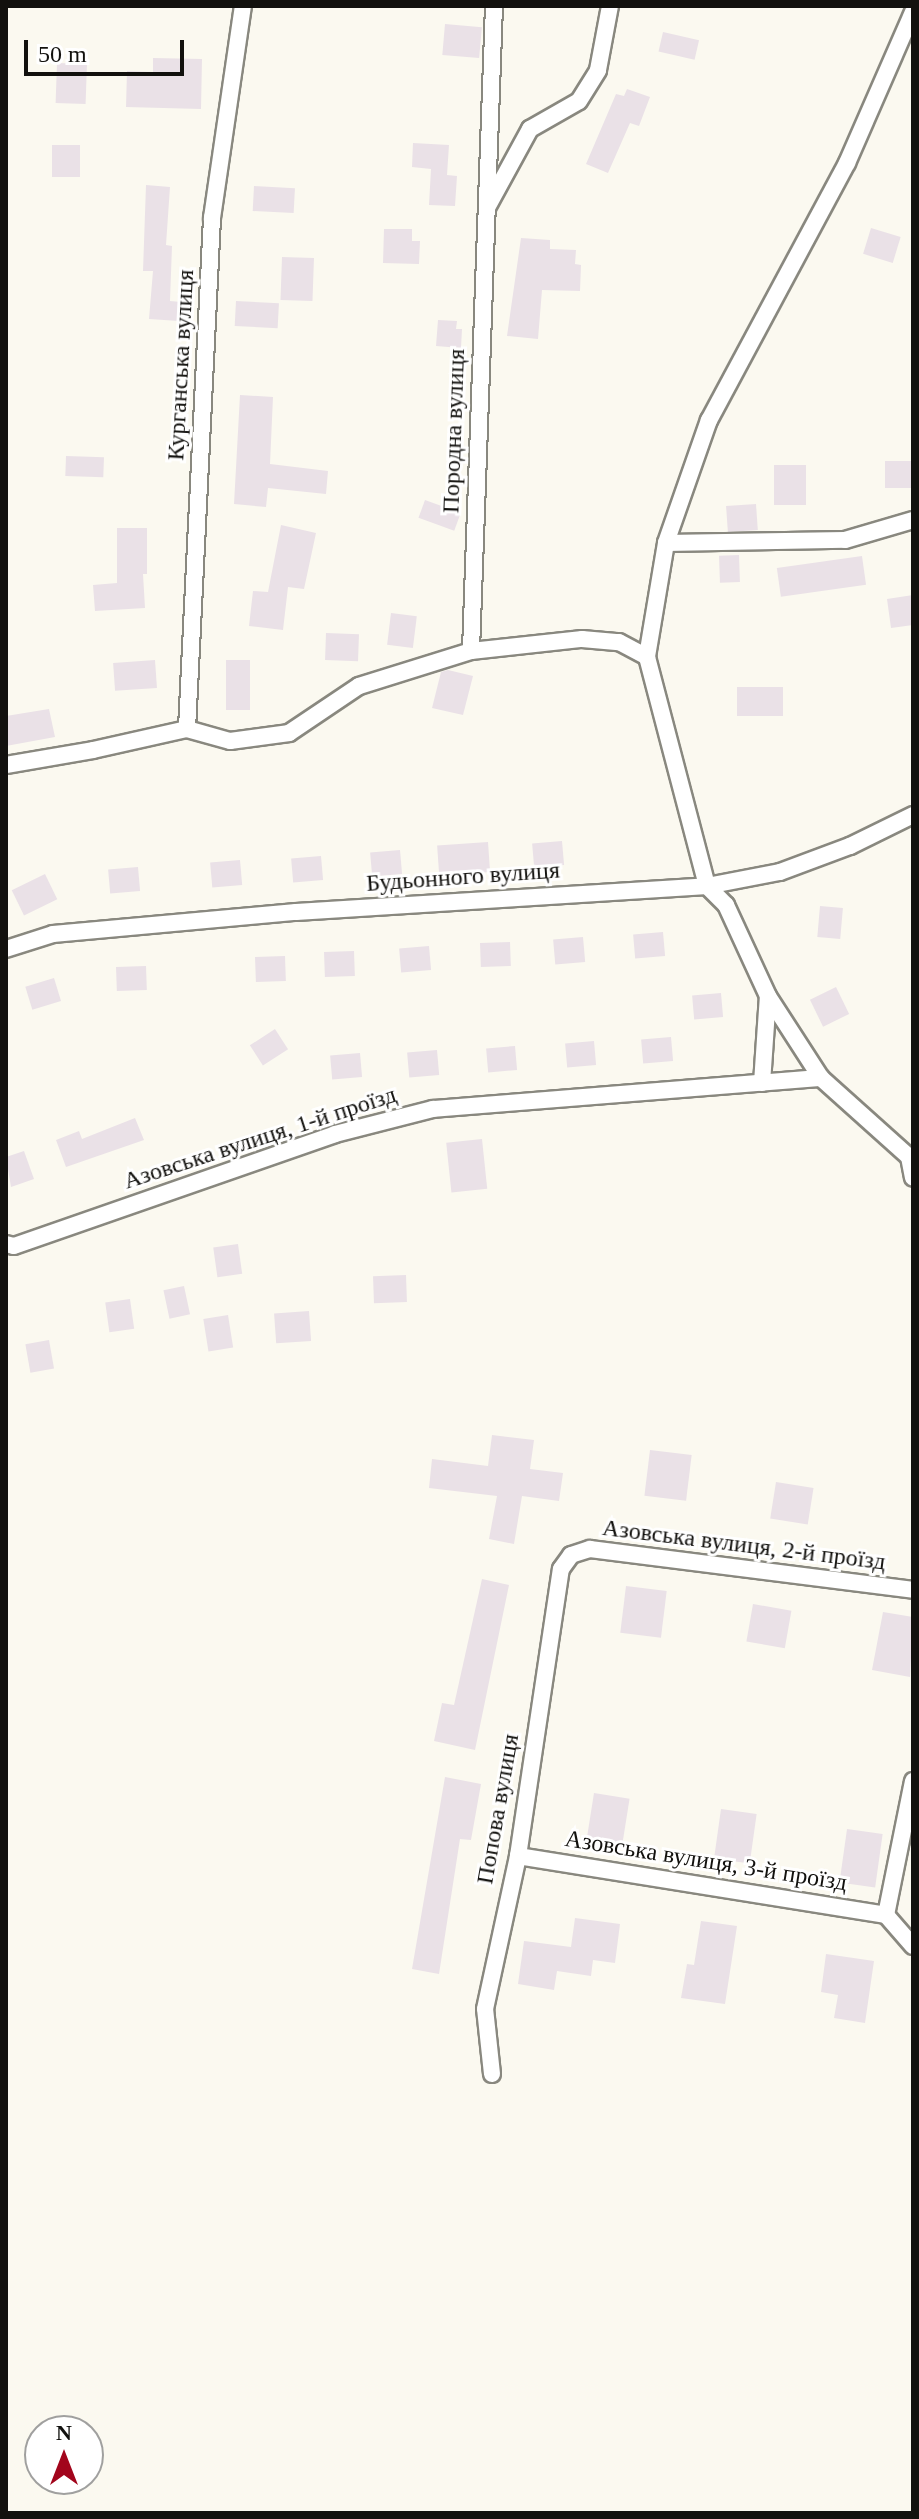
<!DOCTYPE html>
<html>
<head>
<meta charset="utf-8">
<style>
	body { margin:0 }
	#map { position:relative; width:919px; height:2519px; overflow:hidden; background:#fbf9f0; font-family:"Times New Roman",serif }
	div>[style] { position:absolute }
	.building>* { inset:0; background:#eae1e7; transform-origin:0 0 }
	.roads { filter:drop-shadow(2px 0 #89887f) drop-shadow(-2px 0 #89887f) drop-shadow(0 2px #89887f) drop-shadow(0 -2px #89887f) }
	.street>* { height:16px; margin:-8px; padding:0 8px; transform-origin:8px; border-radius:8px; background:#fff }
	span { translate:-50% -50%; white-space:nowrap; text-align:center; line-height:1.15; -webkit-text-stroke:6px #fff; paint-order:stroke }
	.street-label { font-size:24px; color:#12110e }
	.frame { position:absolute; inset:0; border:8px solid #12110e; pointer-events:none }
	.north { position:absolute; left:24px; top:2415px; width:80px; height:80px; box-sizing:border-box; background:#fff; border:2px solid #a0a09f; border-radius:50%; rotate:0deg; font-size:22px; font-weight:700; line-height:32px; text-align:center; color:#12110e }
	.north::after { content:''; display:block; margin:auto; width:28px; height:36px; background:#a2051c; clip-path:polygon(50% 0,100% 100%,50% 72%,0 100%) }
	.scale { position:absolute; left:24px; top:40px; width:160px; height:36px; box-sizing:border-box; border:4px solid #12110e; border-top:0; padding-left:10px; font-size:24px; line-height:28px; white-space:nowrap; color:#12110e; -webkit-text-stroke:6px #fff; paint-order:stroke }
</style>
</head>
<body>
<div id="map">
	<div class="building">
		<div style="left:445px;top:24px;width:37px;height:31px;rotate:5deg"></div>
		<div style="left:663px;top:32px;width:37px;height:20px;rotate:13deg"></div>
		<div style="clip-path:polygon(153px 58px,202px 59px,201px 109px,126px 107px,127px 71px,153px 72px)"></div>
		<div style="left:57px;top:63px;width:30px;height:40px;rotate:2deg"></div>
		<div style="clip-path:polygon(627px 89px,650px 97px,639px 126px,630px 123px,608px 173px,586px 164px,616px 94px,624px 96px)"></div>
		<div style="clip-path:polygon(413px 143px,449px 145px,447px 175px,457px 176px,455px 206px,429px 205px,431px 169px,412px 167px)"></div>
		<div style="left:52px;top:145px;width:28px;height:32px"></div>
		<div style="clip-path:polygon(146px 185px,170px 187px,166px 245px,172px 246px,170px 301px,181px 302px,179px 321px,149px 319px,153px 271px,143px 271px)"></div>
		<div style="left:254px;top:186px;width:41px;height:25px;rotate:3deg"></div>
		<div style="left:871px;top:228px;width:31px;height:27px;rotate:17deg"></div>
		<div style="clip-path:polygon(384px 229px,412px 229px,412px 241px,420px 241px,419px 264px,383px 263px)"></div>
		<div style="clip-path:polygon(521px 238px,550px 240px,550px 249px,576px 250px,575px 264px,581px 265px,580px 291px,542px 290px,538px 339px,507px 336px)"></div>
		<div style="left:282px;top:257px;width:32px;height:43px;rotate:2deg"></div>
		<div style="left:236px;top:301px;width:43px;height:25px;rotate:3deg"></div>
		<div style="clip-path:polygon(438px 320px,457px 321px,456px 329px,462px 329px,461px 348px,436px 346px)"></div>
		<div style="clip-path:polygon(240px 395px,273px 397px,270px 464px,328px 471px,326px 494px,268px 488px,266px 507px,234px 504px)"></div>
		<div style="left:66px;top:456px;width:38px;height:20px;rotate:2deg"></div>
		<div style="left:913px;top:461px;width:27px;height:28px;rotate:90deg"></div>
		<div style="left:774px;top:465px;width:32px;height:40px"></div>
		<div style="left:425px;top:500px;width:38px;height:19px;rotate:20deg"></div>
		<div style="left:756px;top:504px;width:26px;height:30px;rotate:86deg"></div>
		<div style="clip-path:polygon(281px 525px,316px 533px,304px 589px,288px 587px,283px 630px,249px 626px,253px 591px,268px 592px)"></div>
		<div style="clip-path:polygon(117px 528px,147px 528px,147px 574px,143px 574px,145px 608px,95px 611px,93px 585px,117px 583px)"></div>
		<div style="left:739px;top:555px;width:27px;height:20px;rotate:88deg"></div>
		<div style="left:862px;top:556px;width:29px;height:86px;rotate:82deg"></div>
		<div style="clip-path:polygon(913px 595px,913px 625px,891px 628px,887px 599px)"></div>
		<div style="left:391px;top:613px;width:26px;height:32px;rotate:7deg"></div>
		<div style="left:326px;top:633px;width:33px;height:27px;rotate:2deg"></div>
		<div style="left:155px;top:660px;width:28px;height:42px;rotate:86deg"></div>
		<div style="left:226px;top:660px;width:24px;height:50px"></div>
		<div style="clip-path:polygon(448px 670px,473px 676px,463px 715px,432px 708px,441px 672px)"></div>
		<div style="left:737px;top:687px;width:46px;height:29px"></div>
		<div style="clip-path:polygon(49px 709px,55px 737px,6px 746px,6px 716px)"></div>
		<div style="left:562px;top:841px;width:24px;height:30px;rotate:85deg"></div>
		<div style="left:488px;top:842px;width:30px;height:51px;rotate:86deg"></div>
		<div style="left:400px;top:850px;width:24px;height:30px;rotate:85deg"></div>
		<div style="left:321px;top:856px;width:24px;height:30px;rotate:85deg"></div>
		<div style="left:240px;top:860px;width:25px;height:30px;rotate:85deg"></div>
		<div style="left:138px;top:867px;width:24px;height:30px;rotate:85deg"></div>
		<div style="left:45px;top:874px;width:28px;height:37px;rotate:64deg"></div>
		<div style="left:820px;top:906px;width:23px;height:31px;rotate:5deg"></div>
		<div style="left:663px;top:932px;width:24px;height:30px;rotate:85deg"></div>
		<div style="left:583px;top:937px;width:25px;height:30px;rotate:85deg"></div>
		<div style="left:510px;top:942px;width:24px;height:30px;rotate:88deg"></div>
		<div style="left:429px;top:946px;width:24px;height:30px;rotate:85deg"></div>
		<div style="left:354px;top:951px;width:25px;height:30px;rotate:88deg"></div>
		<div style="left:285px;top:956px;width:25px;height:30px;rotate:88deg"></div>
		<div style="left:146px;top:966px;width:24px;height:30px;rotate:88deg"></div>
		<div style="left:54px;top:978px;width:24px;height:30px;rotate:73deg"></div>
		<div style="left:836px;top:987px;width:30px;height:29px;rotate:64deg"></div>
		<div style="left:721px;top:993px;width:24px;height:29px;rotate:85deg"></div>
		<div style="left:275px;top:1029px;width:24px;height:30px;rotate:57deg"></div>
		<div style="left:671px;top:1037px;width:24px;height:30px;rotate:85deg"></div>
		<div style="left:594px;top:1041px;width:24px;height:29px;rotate:85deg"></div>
		<div style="left:515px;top:1046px;width:24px;height:29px;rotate:85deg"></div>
		<div style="left:437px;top:1050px;width:25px;height:30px;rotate:85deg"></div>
		<div style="left:360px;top:1053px;width:24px;height:30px;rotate:85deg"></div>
		<div style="clip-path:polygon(135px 1118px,144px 1140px,66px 1167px,56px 1140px,79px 1131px,82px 1139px)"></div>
		<div style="left:482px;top:1139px;width:50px;height:36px;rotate:84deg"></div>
		<div style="clip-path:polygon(24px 1151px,34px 1179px,11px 1187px,6px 1157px)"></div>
		<div style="left:238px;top:1244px;width:30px;height:25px;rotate:82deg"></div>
		<div style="left:406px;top:1275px;width:27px;height:33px;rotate:88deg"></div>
		<div style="left:184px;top:1286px;width:29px;height:21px;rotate:78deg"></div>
		<div style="left:130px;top:1299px;width:30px;height:25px;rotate:82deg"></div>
		<div style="left:309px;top:1311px;width:30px;height:35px;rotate:86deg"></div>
		<div style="left:228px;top:1315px;width:33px;height:25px;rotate:81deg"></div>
		<div style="left:49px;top:1340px;width:29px;height:24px;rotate:80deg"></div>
		<div style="clip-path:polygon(492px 1435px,534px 1440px,530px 1469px,563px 1473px,559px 1501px,522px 1496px,514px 1544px,489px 1539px,497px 1496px,429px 1488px,432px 1459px,488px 1466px)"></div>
		<div style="left:650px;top:1450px;width:42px;height:46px;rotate:7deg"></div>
		<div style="left:776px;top:1482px;width:38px;height:37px;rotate:9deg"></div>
		<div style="clip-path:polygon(482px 1579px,509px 1585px,475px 1750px,434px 1741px,442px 1703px,454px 1705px)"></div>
		<div style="left:626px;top:1586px;width:41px;height:47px;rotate:7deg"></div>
		<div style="left:753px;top:1604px;width:39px;height:38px;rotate:10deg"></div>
		<div style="clip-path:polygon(883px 1612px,913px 1617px,910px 1677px,872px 1670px)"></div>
		<div style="clip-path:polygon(445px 1777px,481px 1784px,471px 1840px,460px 1839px,439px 1974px,412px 1969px)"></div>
		<div style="left:594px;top:1793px;width:36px;height:48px;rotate:9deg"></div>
		<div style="left:721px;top:1809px;width:36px;height:50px;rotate:8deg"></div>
		<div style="left:847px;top:1829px;width:36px;height:54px;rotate:8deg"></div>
		<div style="clip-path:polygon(575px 1918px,620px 1924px,615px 1963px,593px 1960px,591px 1976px,557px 1971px,554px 1990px,518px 1984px,524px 1941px,571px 1947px)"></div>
		<div style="clip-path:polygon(701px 1921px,737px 1926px,725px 2004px,681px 1998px,687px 1964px,694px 1965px)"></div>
		<div style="clip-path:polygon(826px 1954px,874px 1961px,865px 2023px,834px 2018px,838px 1995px,821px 1992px)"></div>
	</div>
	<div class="roads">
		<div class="street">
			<div style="left:913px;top:12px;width:165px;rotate:113.6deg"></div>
			<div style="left:847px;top:163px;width:292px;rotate:118.2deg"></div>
			<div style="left:709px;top:420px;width:130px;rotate:109.3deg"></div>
			<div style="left:666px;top:543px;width:116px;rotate:99.5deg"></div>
			<div style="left:647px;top:657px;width:237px;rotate:75.3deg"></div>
			<div style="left:707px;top:886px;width:27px;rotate:45deg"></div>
			<div style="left:726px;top:905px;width:100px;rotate:65.2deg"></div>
			<div style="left:768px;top:996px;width:98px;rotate:57.1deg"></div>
			<div style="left:821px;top:1078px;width:118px;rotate:41.9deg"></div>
			<div style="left:909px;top:1157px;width:21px;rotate:79deg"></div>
			<div style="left:488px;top:206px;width:88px;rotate:-61.4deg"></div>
			<div style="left:530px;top:129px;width:56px;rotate:-29.7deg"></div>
			<div style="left:579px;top:101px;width:36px;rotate:-58deg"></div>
			<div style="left:598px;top:70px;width:65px;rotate:-79.4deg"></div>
			<div style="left:666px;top:543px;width:179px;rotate:-1deg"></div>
			<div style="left:845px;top:540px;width:71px;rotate:-16.4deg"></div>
			<div style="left:471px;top:651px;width:645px;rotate:-87.96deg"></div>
			<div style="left:187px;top:729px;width:512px;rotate:-87.2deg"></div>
			<div style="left:212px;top:218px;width:214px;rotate:-81.7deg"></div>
			<div style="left:6px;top:765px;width:88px;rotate:-9.8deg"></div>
			<div style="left:93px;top:750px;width:96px;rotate:-12.6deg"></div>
			<div style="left:187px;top:729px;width:45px;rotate:15.6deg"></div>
			<div style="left:230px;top:741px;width:60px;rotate:-7.7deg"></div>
			<div style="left:289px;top:733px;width:84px;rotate:-33.9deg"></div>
			<div style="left:359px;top:686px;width:117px;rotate:-17.4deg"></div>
			<div style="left:471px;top:651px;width:112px;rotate:-6.2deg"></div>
			<div style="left:582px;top:639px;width:37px;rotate:5deg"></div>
			<div style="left:619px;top:642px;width:32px;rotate:28deg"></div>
			<div style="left:6px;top:949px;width:49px;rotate:-17.7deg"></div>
			<div style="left:53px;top:934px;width:244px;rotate:-5.2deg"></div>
			<div style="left:296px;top:912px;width:412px;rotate:-3.6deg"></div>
			<div style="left:707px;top:886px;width:74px;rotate:-10.9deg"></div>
			<div style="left:780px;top:872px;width:75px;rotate:-20.4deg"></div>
			<div style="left:850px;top:846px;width:70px;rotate:-26.2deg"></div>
			<div style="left:762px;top:1083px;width:87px;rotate:-86.1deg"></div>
			<div style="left:6px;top:1244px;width:8px;rotate:14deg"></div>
			<div style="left:14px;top:1246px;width:340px;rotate:-19.2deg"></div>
			<div style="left:335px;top:1134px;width:101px;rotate:-14.3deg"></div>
			<div style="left:433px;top:1109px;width:389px;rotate:-4.6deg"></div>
			<div style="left:913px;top:1781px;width:137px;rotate:101.4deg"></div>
			<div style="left:886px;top:1915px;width:41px;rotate:48.9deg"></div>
			<div style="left:518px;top:1856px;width:373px;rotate:9.1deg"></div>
			<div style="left:492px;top:2074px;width:65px;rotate:-96.1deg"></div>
			<div style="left:485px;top:2009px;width:157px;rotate:-77.8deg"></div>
			<div style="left:518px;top:1856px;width:290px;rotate:-81.5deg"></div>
			<div style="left:561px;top:1569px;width:17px;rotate:-54deg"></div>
			<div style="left:571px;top:1555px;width:20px;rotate:-18deg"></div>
			<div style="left:590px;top:1549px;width:326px;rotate:7.2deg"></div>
		</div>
	</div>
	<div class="street-label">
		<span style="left:181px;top:365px;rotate:-87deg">Курганська вулиця</span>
		<span style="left:454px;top:431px;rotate:-88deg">Породна вулиця</span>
		<span style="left:463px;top:877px;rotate:-4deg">Будьонного вулиця</span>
		<span style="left:260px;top:1138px;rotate:-18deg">Азовська вулиця, 1-й проїзд</span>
		<span style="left:744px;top:1545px;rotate:7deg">Азовська вулиця, 2-й проїзд</span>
		<span style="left:498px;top:1809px;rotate:-80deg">Попова вулиця</span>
		<span style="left:706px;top:1861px;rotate:9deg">Азовська вулиця, 3-й проїзд</span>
	</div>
	<div class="frame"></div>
	<div class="north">N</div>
	<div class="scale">50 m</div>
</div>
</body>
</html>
